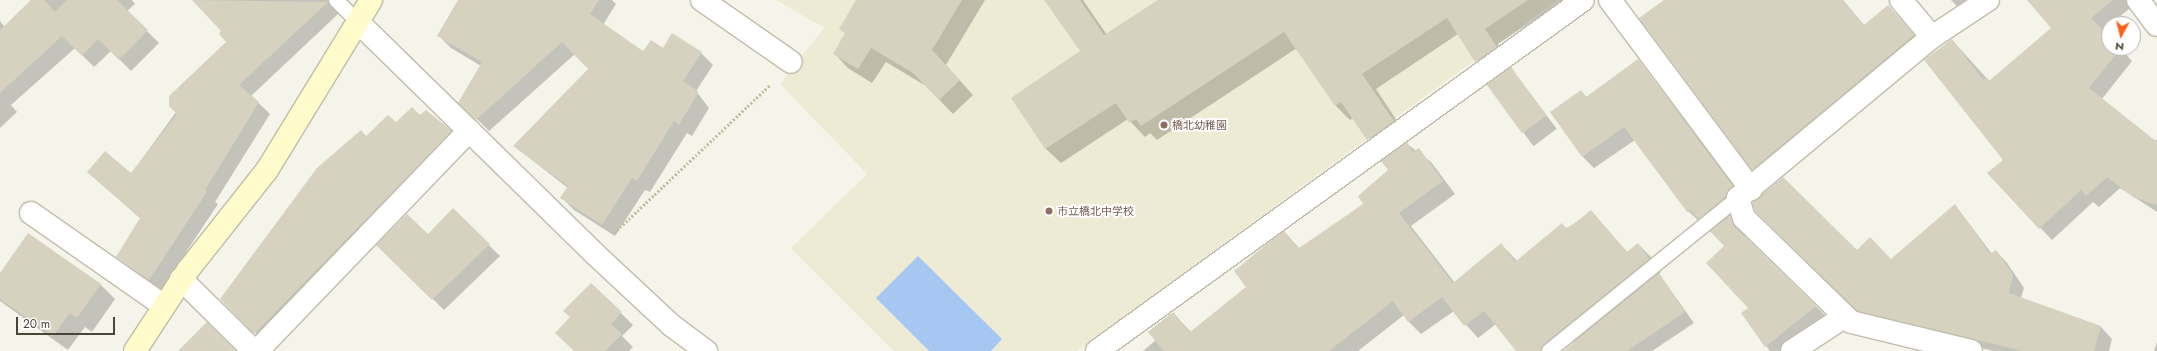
<!DOCTYPE html>
<html>
<head>
<meta charset="utf-8">
<style>
	body { margin:0 }
	#map { position:relative; width:2157px; height:351px; overflow:hidden; background:#f5f4ea; font-family:Jost,"Noto Sans JP",sans-serif }
	div>[style] { position:absolute }
	.education>* { inset:0; background:#eeebd4 }
	.water>* { inset:0; background:#a6c7f2 }
	.shadow>* { inset:0; background:#0003; transform-origin:0 0 }
	.building>* { inset:0; background:#d7d1bf; transform-origin:0 0 }
	.path>* { height:2.5px; margin-top:-1.25px; transform-origin:0; background:repeating-linear-gradient(90deg,#c3bc9d 0 2px,transparent 0 4px) }
	.roads { filter:drop-shadow(1px 0 #c1bdac) drop-shadow(-1px 0 #c1bdac) drop-shadow(0 1px #c1bdac) drop-shadow(0 -1px #c1bdac) }
	.lane>* { height:14px; margin:-7px; padding:0 7px; transform-origin:7px; border-radius:7px; background:#fff }
	.street>* { height:22px; margin:-11px; padding:0 11px; transform-origin:11px; border-radius:11px; background:#fff }
	.secondary>* { height:22px; margin:-11px; padding:0 11px; transform-origin:11px; border-radius:11px; background:#fffbca }
	.dots>* { width:11px; height:11px; translate:-50% -50%; box-sizing:border-box; border:2px solid #fff; border-radius:50% }
	span { translate:-50% -50%; white-space:nowrap; text-align:center; line-height:1.15; -webkit-text-stroke:3.5px #fff; paint-order:stroke }
	.education-label { font-size:11px; color:#785e54 }
	.left { translate:0 -50%; text-align:left }
	.north { position:absolute; left:2101px; top:16px; width:40px; height:40px; box-sizing:border-box; background:#fff; border:1px solid #b6b5af; border-radius:50%; rotate:187deg; font-size:11px; font-weight:700; line-height:16px; text-align:center; color:#494538 }
	.north::after { content:''; display:block; margin:auto; width:14px; height:18px; background:#fd6019; clip-path:polygon(50% 0,100% 100%,50% 72%,0 100%) }
	.scale { position:absolute; left:16px; top:317px; width:99px; height:18px; box-sizing:border-box; border:2px solid #494538; border-top:0; padding-left:5px; font-size:12px; line-height:14px; white-space:nowrap; color:#494538; -webkit-text-stroke:3px #fff; paint-order:stroke }
</style>
</head>
<body>
<div id="map">
	<div class="education">
		<div style="clip-path:polygon(776px 0,1557px 0,1077px 351px,894px 351px,791px 248px,867px 174px,780px 84px,824px 28px)"></div>
	</div>
	<div class="water">
		<div style="clip-path:polygon(918px 256px,1002px 339px,991px 351px,929px 351px,876px 298px)"></div>
	</div>
	<div class="shadow">
		<div style="clip-path:polygon(33px 0,132px 0,135px 4px,127px 11px,159px 43px,131px 71px,111px 51px,94px 67px,75px 48px,11px 105px,17px 112px,0 128px,0 21px,5px 27px)"></div>
		<div style="clip-path:polygon(193px 0,346px 0,337px 15px,251px 96px,270px 114px,215px 202px,218px 204px,161px 290px,117px 257px,141px 219px,88px 172px,131px 174px,227px 42px,223px 31px)"></div>
		<div style="clip-path:polygon(459px 0,612px 0,616px 4px,603px 25px,643px 52px,663px 49px,701px 53px,713px 65px,696px 91px,709px 108px,692px 136px,687px 133px,650px 192px,645px 190px,615px 236px,574px 210px,562px 198px,568px 188px,514px 146px,589px 69px,575px 54px,489px 131px,460px 102px,481px 66px,451px 48px,438px 35px)"></div>
		<div style="clip-path:polygon(857px 0,985px 0,946px 65px,973px 95px,953px 114px,926px 86px,886px 62px,872px 83px,848px 68px,834px 53px,846px 34px,840px 29px)"></div>
		<div style="clip-path:polygon(1045px 0,1083px 0,1107px 35px,1160px 0,1565px 0,1498px 44px,1511px 62px,1491px 76px,1458px 34px,1376px 89px,1407px 136px,1383px 154px,1353px 118px,1350px 120px,1336px 106px,1297px 48px,1157px 140px,1150px 133px,1145px 137px,1128px 119px,1061px 163px,1046px 149px,1012px 98px,1082px 52px)"></div>
		<div style="clip-path:polygon(1665px 0,1843px 0,1865px 26px,1888px 6px,1925px 48px,1765px 181px,1640px 18px)"></div>
		<div style="clip-path:polygon(1951px 0,1992px 0,1968px 18px)"></div>
		<div style="clip-path:polygon(2028px 0,2140px 0,2102px 31px,2109px 38px,2109px 48px,2120px 48px,2132px 61px,2102px 99px,2155px 141px,2157px 139px,2157px 212px,2120px 188px,2099px 207px,2093px 202px,2052px 240px,1989px 174px,2004px 160px,1952px 40px,1990px 82px,2052px 28px)"></div>
		<div style="clip-path:polygon(1638px 60px,1744px 198px,1729px 216px,1747px 239px,1828px 318px,1787px 351px,1770px 351px,1766px 346px,1726px 246px,1688px 211px,1635px 140px,1594px 168px,1583px 157px,1581px 91px,1587px 98px)"></div>
		<div style="left:1511px;top:68px;width:76px;height:29px;rotate:53deg"></div>
		<div style="clip-path:polygon(420px 117px,445px 127px,464px 145px,268px 346px,222px 298px,367px 137px)"></div>
		<div style="clip-path:polygon(1407px 144px,1431px 162px,1455px 194px,1411px 226px,1455px 283px,1501px 244px,1518px 262px,1591px 212px,1628px 253px,1638px 244px,1651px 257px,1661px 272px,1659px 274px,1694px 323px,1652px 351px,1579px 351px,1570px 334px,1549px 351px,1519px 351px,1496px 324px,1478px 338px,1454px 311px,1421px 334px,1409px 322px,1445px 293px,1409px 322px,1404px 315px,1358px 351px,1143px 351px,1156px 340px,1173px 313px,1191px 332px,1248px 287px,1284px 232px,1300px 249px,1365px 204px)"></div>
		<div style="clip-path:polygon(1955px 205px,1992px 254px,1996px 251px,2007px 263px,2024px 288px,2021px 298px,2101px 327px,2112px 339px,2109px 351px,1994px 351px,1870px 322px,1768px 223px,1892px 260px)"></div>
		<div style="clip-path:polygon(453px 210px,500px 256px,444px 310px,378px 245px,428px 236px)"></div>
		<div style="clip-path:polygon(28px 234px,101px 285px,115px 299px,92px 332px,85px 327px,68px 350px,0 301px,0 275px)"></div>
		<div style="clip-path:polygon(591px 284px,633px 325px,622px 336px,633px 347px,629px 351px,575px 351px)"></div>
		<div style="clip-path:polygon(2157px 342px,2157px 351px,2154px 351px)"></div>
	</div>
	<div class="building">
		<div style="clip-path:polygon(31px 0,44px 0,55px 12px,67px 0,117px 0,148px 30px,119px 60px,98px 39px,82px 56px,62px 36px,0 93px,0 30px)"></div>
		<div style="clip-path:polygon(192px 0,328px 2px,239px 85px,259px 102px,205px 190px,207px 192px,149px 280px,116px 257px,140px 218px,87px 172px,105px 151px,131px 173px,177px 114px,169px 106px,169px 96px,226px 42px,219px 34px,221px 31px)"></div>
		<div style="clip-path:polygon(458px 0,599px 0,590px 14px,643px 51px,651px 40px,663px 48px,672px 33px,702px 52px,683px 81px,698px 91px,697px 95px,679px 125px,674px 121px,637px 181px,632px 178px,602px 225px,560px 198px,568px 186px,513px 146px,588px 69px,562px 42px,476px 120px,458px 103px,482px 62px,437px 36px)"></div>
		<div style="clip-path:polygon(856px 0,962px 0,932px 50px,960px 80px,939px 100px,913px 73px,871px 48px,858px 69px,833px 54px,845px 33px,839px 29px)"></div>
		<div style="clip-path:polygon(1044px 0,1080px 0,1104px 35px,1158px 0,1528px 0,1485px 29px,1497px 47px,1475px 62px,1447px 18px,1362px 74px,1394px 121px,1367px 140px,1341px 102px,1335px 106px,1284px 32px,1141px 126px,1136px 119px,1129px 123px,1116px 103px,1045px 149px,1011px 98px,1080px 51px)"></div>
		<div style="clip-path:polygon(1664px 0,1842px 0,1864px 25px,1888px 5px,1914px 35px,1752px 170px,1639px 18px)"></div>
		<div style="clip-path:polygon(2027px 0,2113px 0,2091px 18px,2109px 36px,2109px 48px,2121px 48px,2089px 88px,2157px 142px,2157px 205px,2133px 197px,2107px 177px,2086px 196px,2081px 190px,2039px 229px,1987px 173px,2003px 160px,1924px 60px,1952px 39px,1983px 80px,1987px 77px,1989px 81px,2051px 28px)"></div>
		<div style="clip-path:polygon(1638px 59px,1733px 186px,1726px 197px,1699px 219px,1690px 210px,1687px 212px,1624px 127px,1582px 157px,1550px 112px,1581px 90px,1586px 97px)"></div>
		<div style="left:1511px;top:67px;width:60px;height:30px;rotate:54deg"></div>
		<div style="clip-path:polygon(412px 107px,420px 115px,426px 110px,452px 131px,254px 334px,220px 299px,317px 168px,361px 130px,366px 136px,388px 115px,396px 122px)"></div>
		<div style="clip-path:polygon(1407px 142px,1413px 152px,1419px 148px,1443px 181px,1399px 213px,1453px 283px,1501px 243px,1515px 262px,1562px 223px,1566px 228px,1574px 224px,1591px 210px,1627px 252px,1638px 243px,1649px 259px,1544px 344px,1541px 351px,1516px 351px,1484px 311px,1464px 326px,1442px 297px,1408px 322px,1393px 301px,1329px 351px,1164px 351px,1148px 332px,1173px 312px,1190px 332px,1246px 287px,1234px 271px,1268px 243px,1284px 231px,1299px 248px,1363px 204px,1358px 196px,1388px 170px,1381px 161px)"></div>
		<div style="clip-path:polygon(1783px 177px,1857px 250px,1870px 237px,1891px 259px,1955px 204px,1990px 254px,1996px 250px,2013px 275px,2009px 293px,2101px 326px,2094px 351px,2023px 351px,1857px 311px,1755px 211px,1752px 202px)"></div>
		<div style="clip-path:polygon(453px 208px,490px 244px,432px 300px,376px 245px,407px 214px,428px 234px)"></div>
		<div style="clip-path:polygon(1730px 215px,1735px 227px,1816px 306px,1765px 347px,1741px 313px,1748px 308px,1706px 263px,1724px 246px,1710px 231px)"></div>
		<div style="clip-path:polygon(28px 233px,101px 284px,77px 318px,70px 313px,53px 336px,0 299px,0 273px)"></div>
		<div style="clip-path:polygon(1659px 273px,1685px 312px,1627px 351px,1563px 351px)"></div>
		<div style="clip-path:polygon(591px 283px,622px 312px,611px 324px,622px 334px,605px 351px,574px 351px,555px 333px,570px 317px,563px 311px)"></div>
		<div style="clip-path:polygon(207px 322px,236px 351px,178px 351px)"></div>
	</div>
	<div class="path">
		<div style="left:614px;top:233px;width:216px;rotate:-43.5deg"></div>
	</div>
	<div class="roads">
		<div class="lane">
			<div style="left:336px;top:0;width:30px;rotate:45deg"></div>
			<div style="left:1549px;top:351px;width:243px;rotate:-39deg"></div>
		</div>
		<div class="street">
			<div style="left:702px;top:0;width:108px;rotate:34.9deg"></div>
			<div style="left:1610px;top:0;width:236px;rotate:53.3deg"></div>
			<div style="left:1901px;top:0;width:48px;rotate:50deg"></div>
			<div style="left:2138px;top:0;width:31px;rotate:53deg"></div>
			<div style="left:357px;top:21px;width:334px;rotate:44.4deg"></div>
			<div style="left:596px;top:255px;width:103px;rotate:43deg"></div>
			<div style="left:671px;top:325px;width:44px;rotate:36.6deg"></div>
			<div style="left:31px;top:213px;width:161px;rotate:34.9deg"></div>
			<div style="left:181px;top:279px;width:103px;rotate:44.6deg"></div>
			<div style="left:257px;top:351px;width:306px;rotate:-46.1deg"></div>
			<div style="left:1097px;top:351px;width:599px;rotate:-35.84deg"></div>
			<div style="left:1792px;top:351px;width:62px;rotate:-33.2deg"></div>
			<div style="left:1971px;top:351px;width:123px;rotate:-166.4deg"></div>
			<div style="left:1851px;top:322px;width:149px;rotate:-135.8deg"></div>
			<div style="left:1744px;top:218px;width:21px;rotate:-107deg"></div>
			<div style="left:1738px;top:198px;width:252px;rotate:-39.7deg"></div>
			<div style="left:1932px;top:37px;width:67px;rotate:-33.5deg"></div>
		</div>
		<div class="secondary">
			<div style="left:135px;top:351px;width:97px;rotate:-56.8deg"></div>
			<div style="left:188px;top:270px;width:127px;rotate:-51.7deg"></div>
			<div style="left:267px;top:170px;width:199px;rotate:-58.5deg"></div>
		</div>
	</div>
	<div class="dots">
		<div style="left:1164px;top:125px;background:#8d6e63"></div>
		<div style="left:1049px;top:211px;background:#8d6e63"></div>
	</div>
	<div class="education-label">
		<span class="left" style="left:1172px;top:125px">橋北幼稚園</span>
		<span class="left" style="left:1057px;top:211px">市立橋北中学校</span>
	</div>
	<div class="north">N</div>
	<div class="scale">20 m</div>
</div>
</body>
</html>
